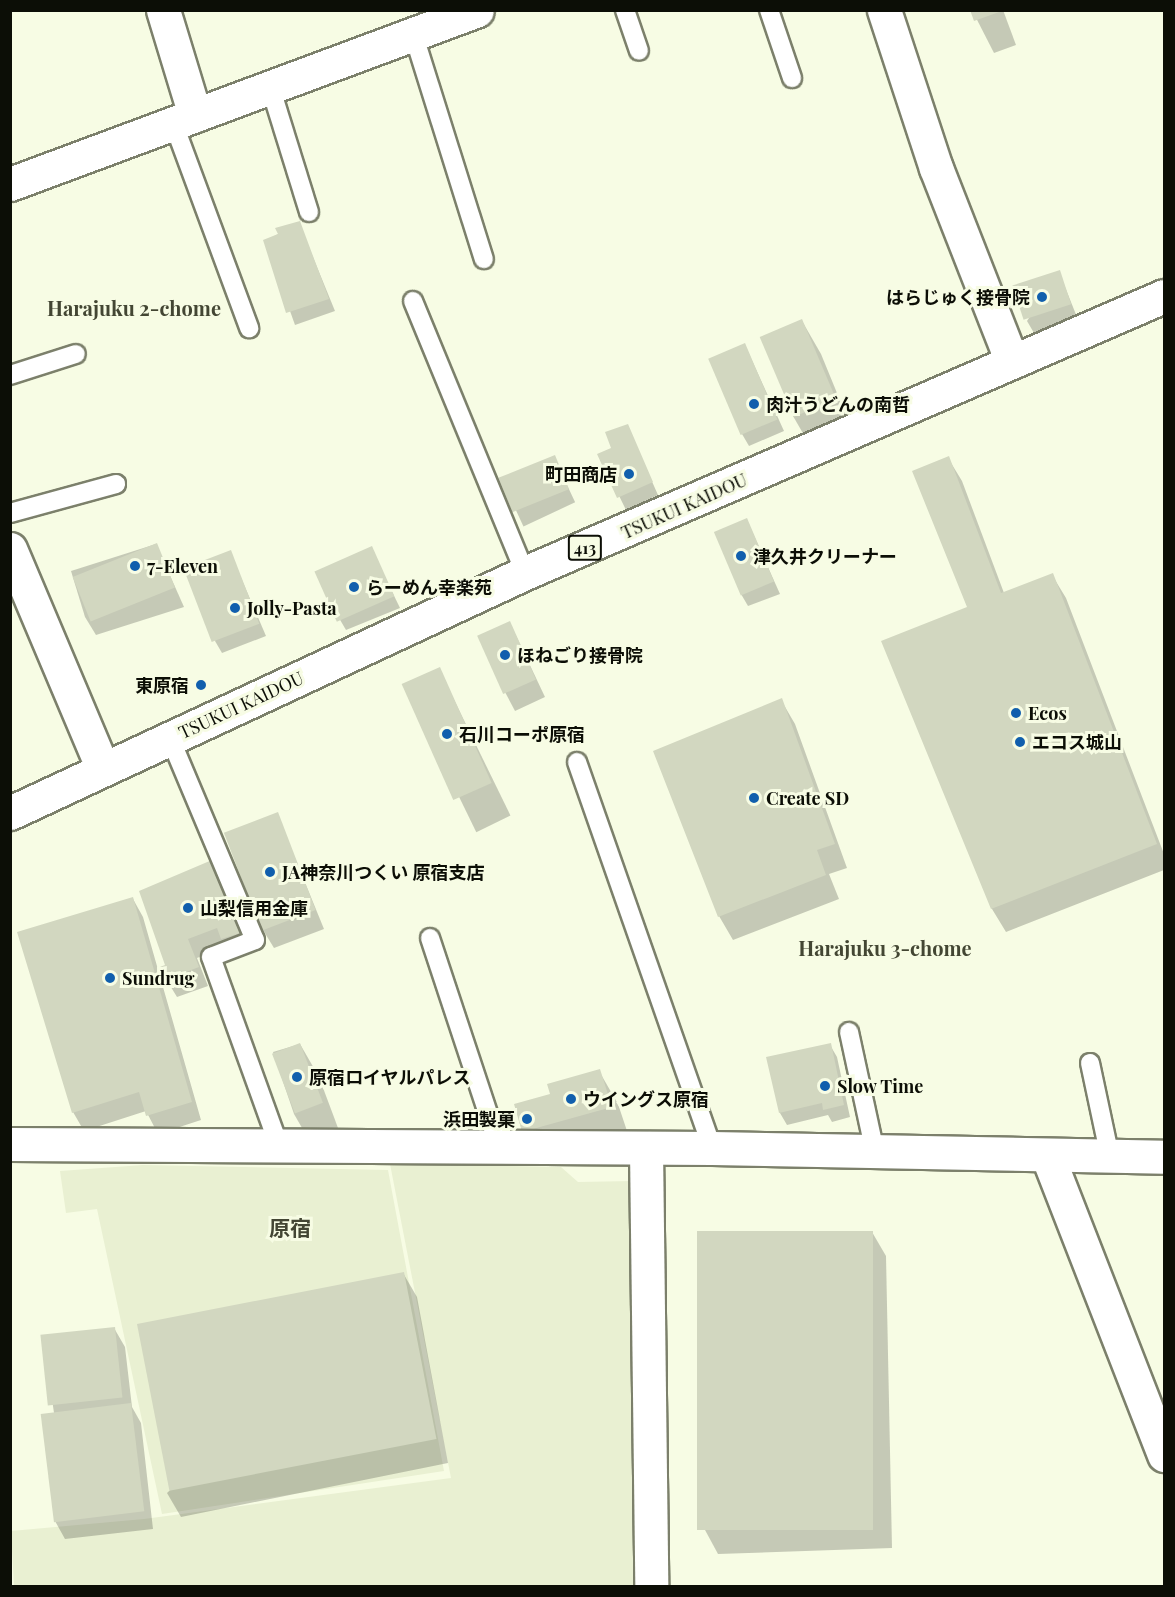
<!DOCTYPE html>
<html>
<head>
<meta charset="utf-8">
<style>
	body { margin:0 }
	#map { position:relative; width:1175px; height:1597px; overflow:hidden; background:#f7fce4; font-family:"Playfair Display","Noto Sans JP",serif }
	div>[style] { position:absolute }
	.built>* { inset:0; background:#e9f0d2 }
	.shadow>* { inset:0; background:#0003; transform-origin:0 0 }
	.building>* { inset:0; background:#d2d7c0; transform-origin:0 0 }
	.roads { filter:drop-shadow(2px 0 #7c806b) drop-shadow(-2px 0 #7c806b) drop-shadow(0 2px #7c806b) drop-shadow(0 -2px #7c806b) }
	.lane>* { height:18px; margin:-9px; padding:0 9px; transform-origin:9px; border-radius:9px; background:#fff }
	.street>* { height:33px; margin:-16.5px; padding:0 16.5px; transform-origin:16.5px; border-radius:16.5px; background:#fff }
	.secondary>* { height:33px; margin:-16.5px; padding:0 16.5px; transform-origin:16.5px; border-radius:16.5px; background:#fff }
	.highway>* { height:33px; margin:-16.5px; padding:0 16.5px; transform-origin:16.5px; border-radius:16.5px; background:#fff }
	.dots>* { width:16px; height:16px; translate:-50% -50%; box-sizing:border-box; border:3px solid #f7fce4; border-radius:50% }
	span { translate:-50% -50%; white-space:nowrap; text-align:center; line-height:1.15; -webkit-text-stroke:6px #f7fce4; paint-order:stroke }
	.shield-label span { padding:2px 4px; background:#f7fce4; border:2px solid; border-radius:4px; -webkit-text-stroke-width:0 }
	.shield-label { font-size:16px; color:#0c0e06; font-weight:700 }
	.poi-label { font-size:18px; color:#0c0e06; font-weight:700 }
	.right { translate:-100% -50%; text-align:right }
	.left { translate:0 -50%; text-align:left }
	.street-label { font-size:18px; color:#0c0e06 }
	.neighbourhood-label { font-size:20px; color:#434633; font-weight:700 }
	.quarter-label { font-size:21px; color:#434633; font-weight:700 }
	.frame { position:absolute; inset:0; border:12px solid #0c0e06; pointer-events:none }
</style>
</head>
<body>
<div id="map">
	<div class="built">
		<div style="clip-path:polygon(390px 1164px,561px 1167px,578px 1182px,632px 1181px,638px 1586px,14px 1586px,11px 1531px,144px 1519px,451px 1478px)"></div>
		<div style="clip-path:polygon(143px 1165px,388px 1170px,444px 1471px,162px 1514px,97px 1209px,66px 1213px,60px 1171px)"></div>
	</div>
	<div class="shadow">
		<div style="clip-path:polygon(972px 10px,1003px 10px,1016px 45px,994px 53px)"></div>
		<div style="clip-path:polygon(299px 223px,335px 311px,295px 325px,265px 241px)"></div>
		<div style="clip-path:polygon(1059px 272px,1077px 317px,1034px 333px,1027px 321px)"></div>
		<div style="clip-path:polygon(802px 321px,821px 354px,853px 432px,812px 449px,793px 416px)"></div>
		<div style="clip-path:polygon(745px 345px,784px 431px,749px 446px,742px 434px)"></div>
		<div style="clip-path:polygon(627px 425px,658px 495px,626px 510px,599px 455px,613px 449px)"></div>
		<div style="left:554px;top:457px;width:50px;height:57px;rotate:65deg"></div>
		<div style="clip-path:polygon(948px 458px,962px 481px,1004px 593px,1052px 575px,1066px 598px,1164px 854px,1164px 870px,1006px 932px,992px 909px,883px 642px,969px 607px)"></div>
		<div style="clip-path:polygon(747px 520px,780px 594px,748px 606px,741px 594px)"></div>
		<div style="clip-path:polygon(156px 544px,184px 607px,96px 635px,85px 617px,71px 571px)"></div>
		<div style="clip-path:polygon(371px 548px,400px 608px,346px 630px,339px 618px)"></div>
		<div style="clip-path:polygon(230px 552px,266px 636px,222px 653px,215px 641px)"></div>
		<div style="clip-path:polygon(510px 623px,545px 697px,515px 711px,505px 692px)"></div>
		<div style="left:439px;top:669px;width:163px;height:38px;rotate:64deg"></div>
		<div style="clip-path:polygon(781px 700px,795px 724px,847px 868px,829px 874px,839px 899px,733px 940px,719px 916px)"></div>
		<div style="clip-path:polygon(277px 814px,324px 929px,274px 948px,263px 930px)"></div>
		<div style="clip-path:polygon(211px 862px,249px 951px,227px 946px,197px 958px,208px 986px,177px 997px,166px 979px,167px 966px)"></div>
		<div style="clip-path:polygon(133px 899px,143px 917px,201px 1120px,158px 1134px,146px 1111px,84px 1131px,73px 1112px)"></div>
		<div style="clip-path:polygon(300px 1044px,319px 1077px,341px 1136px,313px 1147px,294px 1114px,273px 1052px)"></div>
		<div style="clip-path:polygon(830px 1045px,837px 1057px,850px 1117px,832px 1122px,828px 1115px,787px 1125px,780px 1113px,768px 1058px)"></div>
		<div style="clip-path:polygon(599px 1071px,618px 1104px,630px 1140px,543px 1165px,524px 1132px,552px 1095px)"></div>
		<div style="clip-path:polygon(872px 1232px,886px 1256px,892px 1548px,718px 1554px,705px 1530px,699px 1233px)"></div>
		<div style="clip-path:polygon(403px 1273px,417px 1297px,448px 1463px,181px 1517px,167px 1493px)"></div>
		<div style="clip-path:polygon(114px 1328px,125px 1347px,132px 1407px,141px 1423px,153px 1529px,65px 1539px,55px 1521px,54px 1413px,43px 1337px)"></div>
	</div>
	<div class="building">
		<div style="clip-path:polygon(970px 10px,1002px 10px,1002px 11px,974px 21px)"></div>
		<div style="clip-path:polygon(300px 221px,329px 299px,286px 313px,263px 240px,278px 234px,275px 228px)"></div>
		<div style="left:1060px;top:270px;width:36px;height:50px;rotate:72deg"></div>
		<div style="left:802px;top:319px;width:87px;height:46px;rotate:67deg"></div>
		<div style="left:745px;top:343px;width:83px;height:40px;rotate:67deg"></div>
		<div style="clip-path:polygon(628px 424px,653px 482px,617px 498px,597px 454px,611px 448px,605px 432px)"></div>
		<div style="left:555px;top:455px;width:37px;height:61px;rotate:68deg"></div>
		<div style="clip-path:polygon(949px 456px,1001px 593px,1053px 573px,1157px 844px,991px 909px,881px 641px,967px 607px,912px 471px)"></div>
		<div style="left:747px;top:518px;width:69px;height:36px;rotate:67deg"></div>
		<div style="left:157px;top:543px;width:48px;height:91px;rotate:68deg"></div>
		<div style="left:372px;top:546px;width:55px;height:63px;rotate:66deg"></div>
		<div style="left:231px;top:550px;width:79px;height:51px;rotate:69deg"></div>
		<div style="left:510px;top:621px;width:64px;height:36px;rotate:66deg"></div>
		<div style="left:440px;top:667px;width:127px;height:42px;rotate:66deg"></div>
		<div style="clip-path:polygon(782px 698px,835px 844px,817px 850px,826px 875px,718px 917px,653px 751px)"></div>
		<div style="left:278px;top:812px;width:105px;height:58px;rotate:69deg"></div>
		<div style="clip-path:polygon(212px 860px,240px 933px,221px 939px,217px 928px,188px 939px,199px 967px,165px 980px,160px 967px,165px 965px,139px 891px)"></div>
		<div style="clip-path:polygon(133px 897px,192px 1102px,146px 1116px,139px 1092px,72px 1113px,17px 932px)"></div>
		<div style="left:300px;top:1043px;width:64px;height:30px;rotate:69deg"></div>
		<div style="clip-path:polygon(831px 1043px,844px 1105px,823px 1110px,822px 1103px,779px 1113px,766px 1057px)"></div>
		<div style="clip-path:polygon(600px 1069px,612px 1107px,522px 1132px,514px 1104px,550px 1094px,547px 1084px)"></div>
		<div style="left:697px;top:1231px;width:176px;height:299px"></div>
		<div style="left:404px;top:1272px;width:170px;height:272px;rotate:79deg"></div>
		<div style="left:115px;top:1327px;width:71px;height:75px;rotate:84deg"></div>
		<div style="left:131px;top:1403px;width:109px;height:91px;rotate:83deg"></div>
	</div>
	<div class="roads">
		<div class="lane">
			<div style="left:625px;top:10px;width:43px;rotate:71.1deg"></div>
			<div style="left:769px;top:10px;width:72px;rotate:71.3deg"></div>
			<div style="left:413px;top:33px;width:237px;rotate:72.6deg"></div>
			<div style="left:270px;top:86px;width:132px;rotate:72.8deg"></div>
			<div style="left:173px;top:122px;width:220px;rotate:69.7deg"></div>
			<div style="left:413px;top:301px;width:294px;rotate:67.6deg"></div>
			<div style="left:10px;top:375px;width:69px;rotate:-17.7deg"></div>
			<div style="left:10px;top:513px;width:110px;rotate:-15.3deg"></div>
			<div style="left:170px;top:738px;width:219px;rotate:67.2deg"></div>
			<div style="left:255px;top:940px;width:47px;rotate:158.9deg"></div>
			<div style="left:211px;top:957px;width:201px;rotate:70.2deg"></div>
			<div style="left:577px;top:762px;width:409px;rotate:70.7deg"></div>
			<div style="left:430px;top:938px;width:220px;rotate:71.7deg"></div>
			<div style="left:849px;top:1032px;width:123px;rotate:77.8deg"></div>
			<div style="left:1090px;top:1063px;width:96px;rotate:78deg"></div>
		</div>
		<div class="street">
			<div style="left:163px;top:10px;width:110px;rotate:73.1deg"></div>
			<div style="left:884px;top:10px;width:166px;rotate:71.8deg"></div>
			<div style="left:936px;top:168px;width:208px;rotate:68.6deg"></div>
			<div style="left:10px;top:184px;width:498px;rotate:-20.4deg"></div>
			<div style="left:10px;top:549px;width:239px;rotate:67.1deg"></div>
			<div style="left:646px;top:1148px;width:438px;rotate:89.3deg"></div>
			<div style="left:1048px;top:1157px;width:320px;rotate:68.7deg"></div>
		</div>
		<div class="secondary">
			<div style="left:10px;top:1144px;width:702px;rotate:0.33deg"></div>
			<div style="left:712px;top:1148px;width:452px;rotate:1.1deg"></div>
		</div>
		<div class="highway">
			<div style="left:10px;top:813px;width:568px;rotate:-24.99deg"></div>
			<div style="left:525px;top:573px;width:696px;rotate:-23.44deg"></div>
		</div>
	</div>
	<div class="dots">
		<div style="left:1042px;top:297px;background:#115fad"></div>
		<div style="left:754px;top:404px;background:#115fad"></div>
		<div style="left:629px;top:474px;background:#115fad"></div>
		<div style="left:741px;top:556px;background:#115fad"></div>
		<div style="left:135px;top:566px;background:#115fad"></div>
		<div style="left:354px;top:587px;background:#115fad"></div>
		<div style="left:235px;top:608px;background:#115fad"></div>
		<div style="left:505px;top:655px;background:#115fad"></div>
		<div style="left:201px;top:685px;background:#115fad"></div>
		<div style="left:1016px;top:713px;background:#115fad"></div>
		<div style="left:447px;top:734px;background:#115fad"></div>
		<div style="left:1020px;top:742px;background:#115fad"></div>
		<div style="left:754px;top:798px;background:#115fad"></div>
		<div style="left:270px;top:872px;background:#115fad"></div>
		<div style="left:188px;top:908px;background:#115fad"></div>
		<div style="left:110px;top:978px;background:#115fad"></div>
		<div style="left:297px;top:1077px;background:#115fad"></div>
		<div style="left:825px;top:1086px;background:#115fad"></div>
		<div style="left:571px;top:1099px;background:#115fad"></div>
		<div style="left:527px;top:1119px;background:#115fad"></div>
	</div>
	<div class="shield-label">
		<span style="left:585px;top:548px">413</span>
	</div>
	<div class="poi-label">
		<span class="right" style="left:1030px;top:297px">はらじゅく接骨院</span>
		<span class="left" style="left:766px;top:404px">肉汁うどんの南哲</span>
		<span class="right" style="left:617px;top:474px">町田商店</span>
		<span class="left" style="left:753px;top:556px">津久井クリーナー</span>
		<span class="left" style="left:147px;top:566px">7-Eleven</span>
		<span class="left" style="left:366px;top:587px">らーめん幸楽苑</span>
		<span class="left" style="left:247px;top:608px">Jolly-Pasta</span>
		<span class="left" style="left:517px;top:655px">ほねごり接骨院</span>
		<span class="right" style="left:189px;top:685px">東原宿</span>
		<span class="left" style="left:1028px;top:713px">Ecos</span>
		<span class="left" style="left:459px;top:734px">石川コーポ原宿</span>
		<span class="left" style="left:1032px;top:742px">エコス城山</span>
		<span class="left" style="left:766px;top:798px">Create SD</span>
		<span class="left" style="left:282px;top:872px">JA神奈川つくい 原宿支店</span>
		<span class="left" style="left:200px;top:908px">山梨信用金庫</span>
		<span class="left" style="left:122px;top:978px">Sundrug</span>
		<span class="left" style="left:309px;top:1077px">原宿ロイヤルパレス</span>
		<span class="left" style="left:837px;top:1086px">Slow Time</span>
		<span class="left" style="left:583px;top:1099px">ウイングス原宿</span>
		<span class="right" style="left:515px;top:1119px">浜田製菓</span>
	</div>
	<div class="street-label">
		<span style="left:684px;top:506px;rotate:-24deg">TSUKUI KAIDOU</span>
		<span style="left:241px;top:705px;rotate:-25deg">TSUKUI KAIDOU</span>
	</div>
	<div class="neighbourhood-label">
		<span style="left:134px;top:307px">Harajuku 2-chome</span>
		<span style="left:885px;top:947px">Harajuku 3-chome</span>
	</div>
	<div class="quarter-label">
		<span style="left:290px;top:1227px">原宿</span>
	</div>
	<div class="frame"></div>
</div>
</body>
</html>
